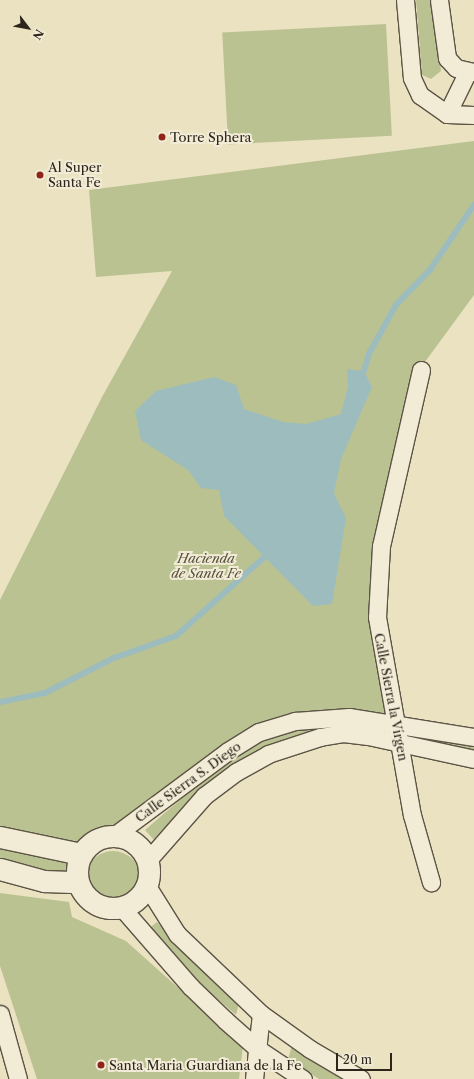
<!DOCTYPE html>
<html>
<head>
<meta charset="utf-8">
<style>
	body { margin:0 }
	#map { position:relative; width:474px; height:1079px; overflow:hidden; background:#ebe2c2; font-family:"Libre Caslon Text",serif }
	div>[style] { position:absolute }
	.green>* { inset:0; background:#bbc291; transform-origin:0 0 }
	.round { border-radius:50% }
	.water>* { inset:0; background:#9cbcbd }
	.stream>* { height:5.5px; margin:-2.75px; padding:0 2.75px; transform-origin:2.75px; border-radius:2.75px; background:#9cbcbd }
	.roads { filter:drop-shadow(1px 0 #5c5445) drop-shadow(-1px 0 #5c5445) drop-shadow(0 1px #5c5445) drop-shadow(0 -1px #5c5445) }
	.minor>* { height:17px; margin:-8.5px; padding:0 8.5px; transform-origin:8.5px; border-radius:8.5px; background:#f2ecd7 }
	.tertiary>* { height:21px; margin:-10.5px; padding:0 10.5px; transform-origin:10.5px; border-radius:10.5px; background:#f2ecd7 }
	.tertiary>.ring { margin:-10.5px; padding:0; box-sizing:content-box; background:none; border:21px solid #f2ecd7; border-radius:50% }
	.dots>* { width:11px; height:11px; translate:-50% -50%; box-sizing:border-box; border:2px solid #f2ecd7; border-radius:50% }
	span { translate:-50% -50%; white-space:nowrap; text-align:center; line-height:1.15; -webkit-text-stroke:4px #f2ecd7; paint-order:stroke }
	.poi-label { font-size:13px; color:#2d241b }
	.left { translate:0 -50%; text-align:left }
	.park-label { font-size:13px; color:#58533e; font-style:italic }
	.street-label { font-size:13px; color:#2d241b }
	.north { position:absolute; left:8px; top:8px; width:40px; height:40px; -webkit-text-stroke:3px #f2ecd7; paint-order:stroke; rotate:122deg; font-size:11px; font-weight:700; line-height:16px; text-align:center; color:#2d241b }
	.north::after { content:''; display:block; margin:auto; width:14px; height:18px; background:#2d241b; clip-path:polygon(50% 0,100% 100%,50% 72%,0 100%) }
	.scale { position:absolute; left:336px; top:1053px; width:56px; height:18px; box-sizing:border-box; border:2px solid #2d241b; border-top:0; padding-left:5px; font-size:12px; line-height:14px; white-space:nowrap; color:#2d241b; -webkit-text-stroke:3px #f2ecd7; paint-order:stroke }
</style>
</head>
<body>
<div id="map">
	<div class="green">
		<div style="clip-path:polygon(416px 0,434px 0,441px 71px,431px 79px,422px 75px)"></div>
		<div style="left:386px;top:24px;width:112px;height:164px;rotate:87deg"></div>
		<div style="clip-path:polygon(474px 141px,474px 295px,419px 370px,376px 555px,372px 642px,395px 722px,296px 717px,87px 847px,0 845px,0 600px,102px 397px,172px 271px,96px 277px,89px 190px)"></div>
		<div style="clip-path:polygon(347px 722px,285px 744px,156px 842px,145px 830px,238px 750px,284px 728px)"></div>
		<div style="clip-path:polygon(429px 738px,474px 743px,474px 759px,426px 741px)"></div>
		<div style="clip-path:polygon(0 849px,71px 862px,68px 875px,0 866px)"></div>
		<div class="round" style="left:85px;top:851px;width:56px;height:56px"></div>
		<div style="clip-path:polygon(0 893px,69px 902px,72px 917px,126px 941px,243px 1046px,239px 1079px,37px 1079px,0 966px)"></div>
		<div style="clip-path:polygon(157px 922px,239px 1003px,236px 1015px,199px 983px,148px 929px)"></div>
		<div style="clip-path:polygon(292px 1045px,348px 1079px,319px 1079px,288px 1060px)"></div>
	</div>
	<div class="water">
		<div style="clip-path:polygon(347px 369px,364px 371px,372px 387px,341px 459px,334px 493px,346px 518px,332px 604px,313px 606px,224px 516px,219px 490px,201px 488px,188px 470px,141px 440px,135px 411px,156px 391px,214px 377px,236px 385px,244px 409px,283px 422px,306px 424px,341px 414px,348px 386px)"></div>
	</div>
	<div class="stream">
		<div style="left:362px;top:377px;width:24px;rotate:-73deg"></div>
		<div style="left:369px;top:354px;width:56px;rotate:-61.1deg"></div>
		<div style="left:396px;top:305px;width:49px;rotate:-45.8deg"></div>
		<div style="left:430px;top:270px;width:78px;rotate:-55.9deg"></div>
		<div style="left:0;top:702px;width:46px;rotate:-11.3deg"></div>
		<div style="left:45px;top:693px;width:77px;rotate:-26.9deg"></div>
		<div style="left:114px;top:658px;width:66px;rotate:-19.5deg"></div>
		<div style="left:176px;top:636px;width:125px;rotate:-41.7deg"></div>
	</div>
	<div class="roads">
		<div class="minor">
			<div style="left:405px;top:0;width:78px;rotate:84.9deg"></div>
			<div style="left:412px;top:78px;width:19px;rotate:65deg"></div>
			<div style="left:420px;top:95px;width:33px;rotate:35deg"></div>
			<div style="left:447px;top:114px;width:27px;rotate:2deg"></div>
			<div style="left:439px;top:0;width:59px;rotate:82.1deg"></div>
			<div style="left:447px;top:58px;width:13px;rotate:48deg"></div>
			<div style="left:456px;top:68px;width:18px;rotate:13deg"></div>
			<div style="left:447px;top:114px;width:46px;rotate:-64deg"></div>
			<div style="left:421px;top:370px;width:180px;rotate:102.8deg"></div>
			<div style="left:381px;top:546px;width:71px;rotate:93.2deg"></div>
			<div style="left:377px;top:617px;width:201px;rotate:80deg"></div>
			<div style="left:412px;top:815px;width:70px;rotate:74.2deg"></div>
			<div style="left:115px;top:835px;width:141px;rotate:-36.6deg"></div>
			<div style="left:228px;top:751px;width:36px;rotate:-32deg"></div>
			<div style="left:259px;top:732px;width:38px;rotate:-17deg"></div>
			<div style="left:295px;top:721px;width:54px;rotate:-4.2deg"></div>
			<div style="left:349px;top:717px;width:127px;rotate:9.1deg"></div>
			<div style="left:148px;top:860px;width:85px;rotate:-48.8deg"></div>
			<div style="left:204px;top:796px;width:40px;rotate:-37deg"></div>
			<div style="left:236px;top:772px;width:37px;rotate:-29deg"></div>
			<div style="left:268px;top:754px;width:55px;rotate:-18.1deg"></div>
			<div style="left:320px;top:737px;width:23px;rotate:-10deg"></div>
			<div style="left:343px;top:733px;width:25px;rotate:7deg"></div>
			<div style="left:368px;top:736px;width:108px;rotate:12.2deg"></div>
			<div style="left:147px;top:886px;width:57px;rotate:58deg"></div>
			<div style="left:177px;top:934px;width:116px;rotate:43.6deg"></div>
			<div style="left:261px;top:1014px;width:60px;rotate:35.5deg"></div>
			<div style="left:310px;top:1049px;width:59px;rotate:30.5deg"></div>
			<div style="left:122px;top:908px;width:105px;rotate:48.9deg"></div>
			<div style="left:191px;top:987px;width:47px;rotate:44.1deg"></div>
			<div style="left:225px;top:1020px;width:44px;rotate:41.3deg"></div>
			<div style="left:258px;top:1049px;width:54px;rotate:33.7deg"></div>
			<div style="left:0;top:1014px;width:67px;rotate:74.5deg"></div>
			<div style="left:254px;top:1079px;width:65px;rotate:-83.9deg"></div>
		</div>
		<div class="tertiary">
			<div class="ring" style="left:77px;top:836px;width:51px;height:51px"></div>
			<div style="left:0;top:837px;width:83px;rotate:11.9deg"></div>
			<div style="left:0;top:869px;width:46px;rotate:15.3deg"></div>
			<div style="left:44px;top:881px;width:34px;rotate:2deg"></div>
		</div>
	</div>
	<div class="dots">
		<div style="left:162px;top:137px;background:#8f2418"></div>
		<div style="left:40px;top:175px;background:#8f2418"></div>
		<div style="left:101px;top:1065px;background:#8f2418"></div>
	</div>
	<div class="poi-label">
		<span class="left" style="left:170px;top:137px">Torre Sphera</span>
		<span class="left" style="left:48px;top:175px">Al Super<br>Santa Fe</span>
		<span class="left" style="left:109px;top:1065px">Santa Maria Guardiana de la Fe</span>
	</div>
	<div class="park-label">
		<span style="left:206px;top:566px">Hacienda<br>de Santa Fe</span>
	</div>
	<div class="street-label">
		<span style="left:391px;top:697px;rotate:79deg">Calle Sierra la Vírgen</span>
		<span style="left:188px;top:782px;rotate:-36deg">Calle Sierra S. Diego</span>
	</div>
	<div class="north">N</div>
	<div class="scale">20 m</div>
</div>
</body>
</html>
